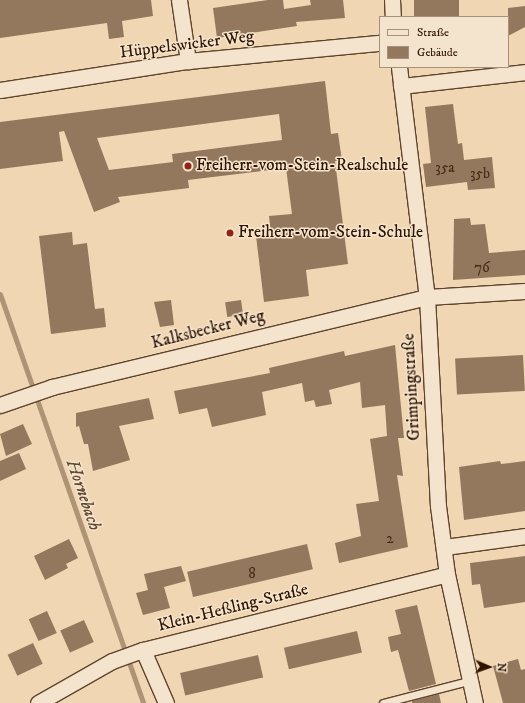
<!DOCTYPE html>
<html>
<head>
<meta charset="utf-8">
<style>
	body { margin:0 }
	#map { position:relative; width:525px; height:703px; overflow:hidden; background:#f0d6b2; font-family:"IM FELL DW Pica",serif }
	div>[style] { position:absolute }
	.stream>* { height:5px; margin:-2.5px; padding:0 2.5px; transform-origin:2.5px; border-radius:2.5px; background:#ae9475 }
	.building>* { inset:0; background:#93785d; transform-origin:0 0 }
	.roads { filter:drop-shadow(1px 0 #5e442c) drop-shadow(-1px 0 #5e442c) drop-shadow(0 1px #5e442c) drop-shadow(0 -1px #5e442c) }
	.lane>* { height:7px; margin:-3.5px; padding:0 3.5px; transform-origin:3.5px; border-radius:3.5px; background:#f5e4cd }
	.street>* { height:15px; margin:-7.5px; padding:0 7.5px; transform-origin:7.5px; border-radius:7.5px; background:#f5e4cd }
	.dots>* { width:11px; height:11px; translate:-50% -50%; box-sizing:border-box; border:2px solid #f5e4cd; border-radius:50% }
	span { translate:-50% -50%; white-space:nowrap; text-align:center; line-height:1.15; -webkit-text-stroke:3px #f5e4cd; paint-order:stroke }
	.number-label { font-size:15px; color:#472c17 }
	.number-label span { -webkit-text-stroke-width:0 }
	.street-label { font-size:17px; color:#2e1300 }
	.poi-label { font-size:17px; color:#2e1300 }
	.left { translate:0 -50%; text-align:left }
	.water-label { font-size:18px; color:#61472f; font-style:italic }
	.legend { position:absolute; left:379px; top:16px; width:130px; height:52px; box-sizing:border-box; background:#f5e4cd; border:1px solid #a5907b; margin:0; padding:5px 7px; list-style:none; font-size:12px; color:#2e1300 }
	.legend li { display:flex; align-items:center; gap:8px; height:20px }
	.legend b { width:20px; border:1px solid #a5907b }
	.north { position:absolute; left:469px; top:647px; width:40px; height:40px; -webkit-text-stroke:3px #f5e4cd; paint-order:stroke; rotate:92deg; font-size:11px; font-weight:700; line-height:16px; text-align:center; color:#2e1300 }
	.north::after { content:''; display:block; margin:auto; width:14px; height:18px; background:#2e1300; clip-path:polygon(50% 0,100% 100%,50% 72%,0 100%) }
</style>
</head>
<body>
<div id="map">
	<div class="stream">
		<div style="left:0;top:294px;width:433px;rotate:70.7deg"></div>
	</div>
	<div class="building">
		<div style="clip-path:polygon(0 0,151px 0,153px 16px,122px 21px,124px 37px,109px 39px,107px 23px,0 38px)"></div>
		<div style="clip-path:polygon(268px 0,283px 0,284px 9px,311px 5px,310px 0,343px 0,345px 18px,296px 22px,297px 26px,217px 38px,213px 8px)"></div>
		<div style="left:414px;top:0;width:45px;height:17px"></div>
		<div style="clip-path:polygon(525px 6px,525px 27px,508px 36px,508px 8px)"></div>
		<div style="clip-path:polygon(evenodd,325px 81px,331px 134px,338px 133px,342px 161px,335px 161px,348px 264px,306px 270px,309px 296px,264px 302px,256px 236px,271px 234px,269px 216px,292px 214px,286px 168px,188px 180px,189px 188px,118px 197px,120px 202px,94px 212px,64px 131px,59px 132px,63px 161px,0 169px,0 122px,325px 81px,279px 114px,282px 140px,172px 154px,173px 162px,109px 170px,97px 138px,279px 114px)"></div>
		<div style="clip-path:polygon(453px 104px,458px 144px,462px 143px,464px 160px,492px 157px,495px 188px,468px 190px,467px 182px,426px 187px,423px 164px,431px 163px,425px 107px)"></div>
		<div style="clip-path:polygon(470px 218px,471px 225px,485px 224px,489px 253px,525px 250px,525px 275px,453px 280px,454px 219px)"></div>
		<div style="clip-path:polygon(72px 232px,73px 245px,87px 243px,95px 309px,104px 308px,106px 327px,51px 334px,39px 236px)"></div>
		<div style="clip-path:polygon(171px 300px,174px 325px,160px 327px,154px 302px)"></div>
		<div style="left:241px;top:300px;width:15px;height:16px;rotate:82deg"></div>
		<div style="clip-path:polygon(395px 345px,404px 438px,398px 438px,403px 476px,397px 475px,408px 547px,339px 563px,335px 543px,361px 536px,356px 504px,379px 501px,370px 439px,387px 436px,385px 405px,362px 408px,360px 382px,329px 390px,332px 404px,316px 407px,314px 400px,305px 402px,302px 383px,262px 392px,266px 415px,212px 427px,207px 408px,179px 414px,174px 391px,270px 373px,269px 368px,344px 351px,345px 356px)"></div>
		<div style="left:523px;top:355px;width:36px;height:68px;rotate:87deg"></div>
		<div style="clip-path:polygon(149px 398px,154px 419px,119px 426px,130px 460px,93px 471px,88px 444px,84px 444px,79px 426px,76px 427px,76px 413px)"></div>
		<div style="clip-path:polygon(23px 424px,32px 444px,6px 456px,0 434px)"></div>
		<div style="clip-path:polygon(19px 453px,26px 469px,0 481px,0 461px)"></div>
		<div style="clip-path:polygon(500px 461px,501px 464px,525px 461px,525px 511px,464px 520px,459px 467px)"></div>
		<div style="clip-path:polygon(69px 539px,78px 558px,66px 564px,68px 568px,45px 580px,34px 556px)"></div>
		<div style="left:307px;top:544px;width:26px;height:123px;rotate:77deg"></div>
		<div style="clip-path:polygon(525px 556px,525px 602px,484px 608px,480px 584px,472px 585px,470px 563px)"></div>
		<div style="clip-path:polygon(181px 566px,186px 581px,164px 587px,170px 608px,143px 615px,136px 593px,148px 590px,144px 574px)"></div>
		<div style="clip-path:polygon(417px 605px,436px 684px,409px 691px,398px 650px,391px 652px,388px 637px,401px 634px,395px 610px)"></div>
		<div style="left:47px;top:611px;width:24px;height:20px;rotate:66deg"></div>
		<div style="left:84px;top:620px;width:24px;height:26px;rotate:66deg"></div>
		<div style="left:357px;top:631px;width:22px;height:75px;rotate:77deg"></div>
		<div style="left:33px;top:643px;width:23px;height:28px;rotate:65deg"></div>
		<div style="left:258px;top:655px;width:23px;height:80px;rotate:77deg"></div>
		<div style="clip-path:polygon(518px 659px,521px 670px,525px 669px,525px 703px,503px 703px,493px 666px)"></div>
		<div style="clip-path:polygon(439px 694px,441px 703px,412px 703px,412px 701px)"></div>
	</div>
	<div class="roads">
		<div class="lane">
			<div style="left:383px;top:703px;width:88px;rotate:-14.5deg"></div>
		</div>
		<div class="street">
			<div style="left:179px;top:0;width:62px;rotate:81.6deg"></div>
			<div style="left:392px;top:0;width:17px;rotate:87deg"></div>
			<div style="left:399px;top:67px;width:232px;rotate:83.1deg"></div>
			<div style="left:427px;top:297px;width:209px;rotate:87deg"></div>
			<div style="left:438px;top:506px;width:69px;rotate:82.5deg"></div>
			<div style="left:447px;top:574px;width:132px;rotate:77.8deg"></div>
			<div style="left:401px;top:86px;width:125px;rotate:-6.4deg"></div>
			<div style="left:0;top:90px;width:190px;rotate:-8.8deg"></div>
			<div style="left:188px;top:61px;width:193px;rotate:-5.4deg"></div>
			<div style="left:0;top:405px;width:55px;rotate:-19.1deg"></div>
			<div style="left:52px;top:387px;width:386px;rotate:-13.5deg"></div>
			<div style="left:427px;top:297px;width:98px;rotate:-3.5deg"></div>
			<div style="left:445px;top:547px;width:81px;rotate:-7.8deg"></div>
			<div style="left:143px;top:650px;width:58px;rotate:66.5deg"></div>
			<div style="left:38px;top:703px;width:85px;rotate:-29.6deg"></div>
			<div style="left:112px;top:661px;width:33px;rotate:-20deg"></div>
			<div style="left:143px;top:650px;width:313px;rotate:-14deg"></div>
		</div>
	</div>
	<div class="dots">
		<div style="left:188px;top:166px;background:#8f2418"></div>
		<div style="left:230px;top:233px;background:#8f2418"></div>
	</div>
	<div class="number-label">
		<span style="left:445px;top:168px">35a</span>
		<span style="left:480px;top:174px">35b</span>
		<span style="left:482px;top:268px">76</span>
		<span style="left:390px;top:539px">2</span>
		<span style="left:252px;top:574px">8</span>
	</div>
	<div class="street-label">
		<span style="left:187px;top:45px;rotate:-7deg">Hüppelswicker Weg</span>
		<span style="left:208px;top:330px;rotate:-14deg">Kalksbecker Weg</span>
		<span style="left:412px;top:387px;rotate:-93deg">Grimpingstraße</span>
		<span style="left:233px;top:608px;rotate:-14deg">Klein-Heßling-Straße</span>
	</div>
	<div class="poi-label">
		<span class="left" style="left:196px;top:166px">Freiherr-vom-Stein-Realschule</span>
		<span class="left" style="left:238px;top:233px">Freiherr-vom-Stein-Schule</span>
	</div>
	<div class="water-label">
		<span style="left:83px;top:495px;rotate:71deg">Hornebach</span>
	</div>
	<ul class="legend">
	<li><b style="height:5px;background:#f5e4cd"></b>Straße</li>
	<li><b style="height:11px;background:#93785d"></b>Gebäude</li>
	</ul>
	<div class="north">N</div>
</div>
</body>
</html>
